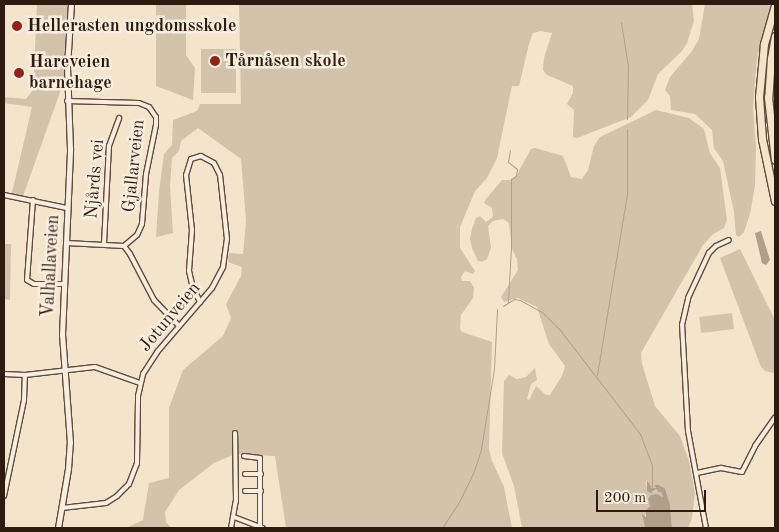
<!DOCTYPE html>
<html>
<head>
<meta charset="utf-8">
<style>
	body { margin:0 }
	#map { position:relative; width:779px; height:532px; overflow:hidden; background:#f5e4cc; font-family:"Old Standard TT",serif }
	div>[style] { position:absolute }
	.green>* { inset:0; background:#d3c2ac; transform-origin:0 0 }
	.water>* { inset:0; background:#b19f8b }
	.stream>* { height:1px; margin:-0.5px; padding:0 0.5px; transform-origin:0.5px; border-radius:0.5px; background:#b19f8b }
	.roads { filter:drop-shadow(1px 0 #604c3e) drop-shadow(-1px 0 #604c3e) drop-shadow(0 1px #604c3e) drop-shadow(0 -1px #604c3e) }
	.minor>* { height:4px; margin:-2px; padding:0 2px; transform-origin:2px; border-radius:2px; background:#f8edde }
	.tertiary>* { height:4.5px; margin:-2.25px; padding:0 2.25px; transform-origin:2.25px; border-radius:2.25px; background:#f8edde }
	.motorway>* { height:7px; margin:-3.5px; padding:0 3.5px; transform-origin:3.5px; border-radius:3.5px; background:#f5e4cc }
	.dots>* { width:14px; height:14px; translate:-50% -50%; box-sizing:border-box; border:2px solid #f8edde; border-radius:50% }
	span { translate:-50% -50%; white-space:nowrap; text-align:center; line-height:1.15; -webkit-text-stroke:5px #f8edde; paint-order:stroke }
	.poi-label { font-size:18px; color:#2e1a0e; font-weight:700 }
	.left { translate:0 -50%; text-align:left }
	.street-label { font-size:18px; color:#2e1a0e }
	.frame { position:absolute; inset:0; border:5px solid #2e1a0e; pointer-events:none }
	.scale { position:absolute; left:596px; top:490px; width:110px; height:22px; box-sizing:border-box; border:2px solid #2e1a0e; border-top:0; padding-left:6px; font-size:15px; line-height:18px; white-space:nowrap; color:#2e1a0e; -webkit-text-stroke:4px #f8edde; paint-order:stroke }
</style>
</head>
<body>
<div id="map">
	<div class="green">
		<div style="clip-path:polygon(37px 4px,70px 4px,64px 81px,22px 199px,11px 197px,32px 107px,4px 103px,4px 97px,26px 99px,33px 90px)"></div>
		<div style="clip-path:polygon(156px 4px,186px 4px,186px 55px,195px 68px,193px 100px,156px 86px)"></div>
		<div style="clip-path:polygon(239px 4px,692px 4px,694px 21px,687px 43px,682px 51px,658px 74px,648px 100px,631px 117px,577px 138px,573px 137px,573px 135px,574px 110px,567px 104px,573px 93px,573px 86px,547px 75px,543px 70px,544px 58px,552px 33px,540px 31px,533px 33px,529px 44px,519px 86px,512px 86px,497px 158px,487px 178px,475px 191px,460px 227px,460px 248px,475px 271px,473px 274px,465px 271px,461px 277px,462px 281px,470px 281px,474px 288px,473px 298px,461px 315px,460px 329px,462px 332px,492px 342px,489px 449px,492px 461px,504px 487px,512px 528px,286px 528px,275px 456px,235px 454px,214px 463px,179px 490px,165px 512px,166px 522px,171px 528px,126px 528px,143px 520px,149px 483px,169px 478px,169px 408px,183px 370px,223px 336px,231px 318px,226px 304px,241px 276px,242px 267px,228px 262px,229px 253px,243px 254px,246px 221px,241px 159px,198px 128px,181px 141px,179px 151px,172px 158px,170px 186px,173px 233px,156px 237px,159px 192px,164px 154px,172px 145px,173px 120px,197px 111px,200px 104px,241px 104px)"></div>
		<div style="clip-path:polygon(705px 4px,771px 4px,757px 58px,753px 108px,756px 147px,755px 186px,750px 214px,744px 232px,739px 237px,736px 235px,734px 212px,723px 161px,714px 148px,712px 130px,695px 114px,671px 110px,670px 96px,665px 90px,670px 77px,692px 51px,699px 39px)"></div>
		<div style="left:201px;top:49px;width:35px;height:44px"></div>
		<div style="clip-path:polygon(656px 110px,689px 118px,704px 129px,710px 153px,720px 168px,727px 220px,724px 228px,713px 234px,703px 245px,641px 353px,642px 364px,655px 406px,680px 436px,689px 461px,695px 493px,692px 518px,688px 528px,672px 528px,670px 505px,665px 488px,660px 485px,654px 485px,656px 488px,652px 488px,649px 485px,648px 480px,646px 481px,647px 491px,654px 492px,655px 489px,658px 492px,661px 492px,663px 497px,657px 494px,648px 499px,650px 506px,643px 519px,645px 528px,522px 528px,514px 486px,502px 453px,504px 381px,509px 375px,517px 379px,526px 377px,535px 368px,537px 380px,531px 384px,527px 399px,529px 400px,536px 386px,546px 395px,550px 395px,562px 376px,565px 366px,549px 344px,537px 307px,518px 298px,504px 302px,501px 297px,518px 270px,517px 259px,512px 249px,509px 223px,503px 219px,493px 221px,488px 226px,491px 248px,487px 259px,482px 262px,478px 261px,472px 248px,470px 239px,472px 229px,476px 218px,480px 216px,486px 222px,493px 217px,492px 208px,484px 203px,486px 199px,502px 180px,510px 180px,516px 176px,531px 149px,535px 148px,563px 156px,571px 177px,582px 179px,588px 170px,594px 146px,600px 137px)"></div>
		<div style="clip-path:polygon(4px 244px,11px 244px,10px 300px,4px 299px)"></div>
		<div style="clip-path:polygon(740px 249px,775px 320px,775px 372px,773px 373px,765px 371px,761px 367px,720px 258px)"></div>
		<div style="left:732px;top:313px;width:16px;height:33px;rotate:83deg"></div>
	</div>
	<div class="water">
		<div style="clip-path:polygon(761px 231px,770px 260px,766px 265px,762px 263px,755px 233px)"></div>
		<div style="clip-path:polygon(647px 480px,652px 488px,656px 488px,654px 485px,659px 485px,665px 488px,670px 505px,672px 528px,645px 528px,642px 514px,646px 517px,646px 511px,650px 506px,648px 499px,651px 495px,657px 494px,663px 497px,661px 492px,658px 492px,656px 489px,651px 493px,647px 491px)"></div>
	</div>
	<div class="stream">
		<div style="left:621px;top:22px;width:45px;rotate:81deg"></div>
		<div style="left:628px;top:66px;width:53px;rotate:91.1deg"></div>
		<div style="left:508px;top:302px;width:55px;rotate:-86.9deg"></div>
		<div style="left:511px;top:247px;width:68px;rotate:-90deg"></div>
		<div style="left:511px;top:179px;width:6px;rotate:-31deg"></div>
		<div style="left:516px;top:176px;width:7px;rotate:-82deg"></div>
		<div style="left:517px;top:169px;width:11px;rotate:-142deg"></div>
		<div style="left:508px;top:162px;width:12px;rotate:-81deg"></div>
		<div style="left:503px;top:306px;width:13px;rotate:-32deg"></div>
		<div style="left:514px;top:299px;width:6px;rotate:9deg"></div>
		<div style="left:520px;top:300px;width:26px;rotate:29deg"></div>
		<div style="left:543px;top:313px;width:24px;rotate:45deg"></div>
		<div style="left:560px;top:330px;width:131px;rotate:52.4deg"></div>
		<div style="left:640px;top:434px;width:34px;rotate:69deg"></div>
		<div style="left:652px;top:466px;width:21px;rotate:90deg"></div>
		<div style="left:597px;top:375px;width:184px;rotate:-80.6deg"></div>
		<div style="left:627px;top:193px;width:64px;rotate:-90deg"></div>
		<div style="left:442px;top:528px;width:31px;rotate:-57deg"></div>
		<div style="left:459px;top:502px;width:34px;rotate:-64deg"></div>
		<div style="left:474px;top:471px;width:23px;rotate:-72deg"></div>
		<div style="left:481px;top:449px;width:81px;rotate:-80.8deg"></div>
		<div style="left:494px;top:369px;width:60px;rotate:-87.1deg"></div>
	</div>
	<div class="roads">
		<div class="minor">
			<div style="left:67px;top:101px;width:72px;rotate:1.6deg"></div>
			<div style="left:139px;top:103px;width:11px;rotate:22deg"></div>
			<div style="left:149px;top:107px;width:12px;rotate:55deg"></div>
			<div style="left:156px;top:117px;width:8px;rotate:90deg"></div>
			<div style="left:156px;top:125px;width:50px;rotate:101.5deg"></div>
			<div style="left:146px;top:174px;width:50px;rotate:94.6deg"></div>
			<div style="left:142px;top:224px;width:12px;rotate:114deg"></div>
			<div style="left:137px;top:235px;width:17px;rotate:140deg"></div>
			<div style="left:4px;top:195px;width:64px;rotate:11.7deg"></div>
			<div style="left:33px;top:200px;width:80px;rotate:94.3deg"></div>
			<div style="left:27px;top:280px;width:8px;rotate:30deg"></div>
			<div style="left:34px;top:284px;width:30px"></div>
			<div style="left:66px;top:243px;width:58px;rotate:3deg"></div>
			<div style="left:124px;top:246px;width:10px;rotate:53deg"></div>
			<div style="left:130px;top:254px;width:52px;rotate:62.4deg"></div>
			<div style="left:154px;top:300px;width:36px;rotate:46deg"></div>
			<div style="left:104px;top:244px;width:98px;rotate:-87.1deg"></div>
			<div style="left:109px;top:146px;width:30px;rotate:-70deg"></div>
			<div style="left:4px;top:374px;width:21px;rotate:3deg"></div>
			<div style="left:25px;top:375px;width:70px;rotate:-6.5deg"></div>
			<div style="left:95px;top:367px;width:48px;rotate:19.6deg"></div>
			<div style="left:244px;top:456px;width:16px;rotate:7deg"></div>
			<div style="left:260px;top:458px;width:69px;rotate:90deg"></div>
			<div style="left:697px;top:473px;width:25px;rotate:-12deg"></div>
			<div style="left:721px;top:468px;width:21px;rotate:11deg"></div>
			<div style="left:742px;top:472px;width:29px;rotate:-63deg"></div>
			<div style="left:755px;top:446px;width:35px;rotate:-55deg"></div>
			<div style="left:245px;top:474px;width:16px"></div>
			<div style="left:245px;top:491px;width:16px"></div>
			<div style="left:4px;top:496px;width:98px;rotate:-78.2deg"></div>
			<div style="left:24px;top:400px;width:25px;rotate:-88deg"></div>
			<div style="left:62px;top:508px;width:44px;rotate:-6.5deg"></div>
			<div style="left:106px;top:503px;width:13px;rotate:-32deg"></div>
			<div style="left:117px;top:496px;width:17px;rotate:-45deg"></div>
			<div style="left:129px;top:484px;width:22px;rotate:-69deg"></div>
			<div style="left:137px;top:463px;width:67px;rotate:-89.1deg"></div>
			<div style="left:138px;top:396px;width:23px;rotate:-77deg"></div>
			<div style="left:143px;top:374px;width:27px;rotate:-57deg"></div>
			<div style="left:158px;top:351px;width:83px;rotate:-49.4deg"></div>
			<div style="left:212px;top:288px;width:24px;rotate:-62deg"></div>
			<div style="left:223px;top:267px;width:28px;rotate:-82deg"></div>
			<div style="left:227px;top:239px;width:64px;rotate:-96.2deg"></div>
			<div style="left:220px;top:175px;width:13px;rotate:-117deg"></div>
			<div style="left:214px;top:163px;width:15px;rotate:-152deg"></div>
			<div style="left:201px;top:156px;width:10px;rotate:163deg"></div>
			<div style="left:191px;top:159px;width:17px;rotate:107deg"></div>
			<div style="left:186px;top:175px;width:55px;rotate:83.8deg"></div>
			<div style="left:192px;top:230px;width:41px;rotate:94.2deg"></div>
			<div style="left:189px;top:271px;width:17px;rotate:77deg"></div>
			<div style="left:193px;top:288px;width:16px;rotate:63deg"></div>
			<div style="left:234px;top:517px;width:31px;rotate:21deg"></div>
			<div style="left:231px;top:528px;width:27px;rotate:-80deg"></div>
			<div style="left:236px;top:501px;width:68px;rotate:-90.8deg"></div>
			<div style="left:706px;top:528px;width:99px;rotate:-100.5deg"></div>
			<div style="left:688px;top:431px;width:106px;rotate:-93.2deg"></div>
			<div style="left:682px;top:325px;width:28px;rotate:-77deg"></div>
			<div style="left:688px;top:298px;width:50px;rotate:-65deg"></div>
			<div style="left:709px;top:253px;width:10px;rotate:-45deg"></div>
			<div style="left:716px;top:246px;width:14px;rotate:-25deg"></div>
		</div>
		<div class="tertiary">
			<div style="left:58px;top:528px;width:60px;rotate:-80.4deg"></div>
			<div style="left:68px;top:469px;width:26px;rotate:-86deg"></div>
			<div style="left:70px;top:443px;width:108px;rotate:-94.2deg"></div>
			<div style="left:62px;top:335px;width:186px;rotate:-87.5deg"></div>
			<div style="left:70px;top:149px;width:82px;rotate:-92.1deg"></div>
			<div style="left:67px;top:67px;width:63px;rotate:-86.4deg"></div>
		</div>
		<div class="motorway">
			<div style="left:775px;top:5px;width:41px;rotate:105.8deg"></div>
			<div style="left:764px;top:44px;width:53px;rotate:95.4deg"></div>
			<div style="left:759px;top:97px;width:42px;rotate:85.9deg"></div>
			<div style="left:762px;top:139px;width:63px;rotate:78.2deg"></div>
			<div style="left:775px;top:36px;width:22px;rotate:100deg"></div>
			<div style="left:771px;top:58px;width:39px;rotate:94deg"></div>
			<div style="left:768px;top:97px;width:63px;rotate:83.7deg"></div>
		</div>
	</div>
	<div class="dots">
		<div style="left:17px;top:26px;background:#8f2418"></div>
		<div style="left:215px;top:61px;background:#8f2418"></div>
		<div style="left:19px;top:73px;background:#8f2418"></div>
	</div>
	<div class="poi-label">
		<span class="left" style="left:27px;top:26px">Hellerasten ungdomsskole</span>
		<span class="left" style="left:225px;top:61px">Tårnåsen skole</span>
		<span class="left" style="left:29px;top:73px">Hareveien<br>barnehage</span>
	</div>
	<div class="street-label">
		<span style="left:134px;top:166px;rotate:-84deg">Gjallarveien</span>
		<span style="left:95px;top:179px;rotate:-85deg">Njårds vei</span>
		<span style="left:51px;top:266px;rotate:-87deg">Valhallaveien</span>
		<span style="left:170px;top:317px;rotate:-50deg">Jotunveien</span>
	</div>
	<div class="frame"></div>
	<div class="scale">200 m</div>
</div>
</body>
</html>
